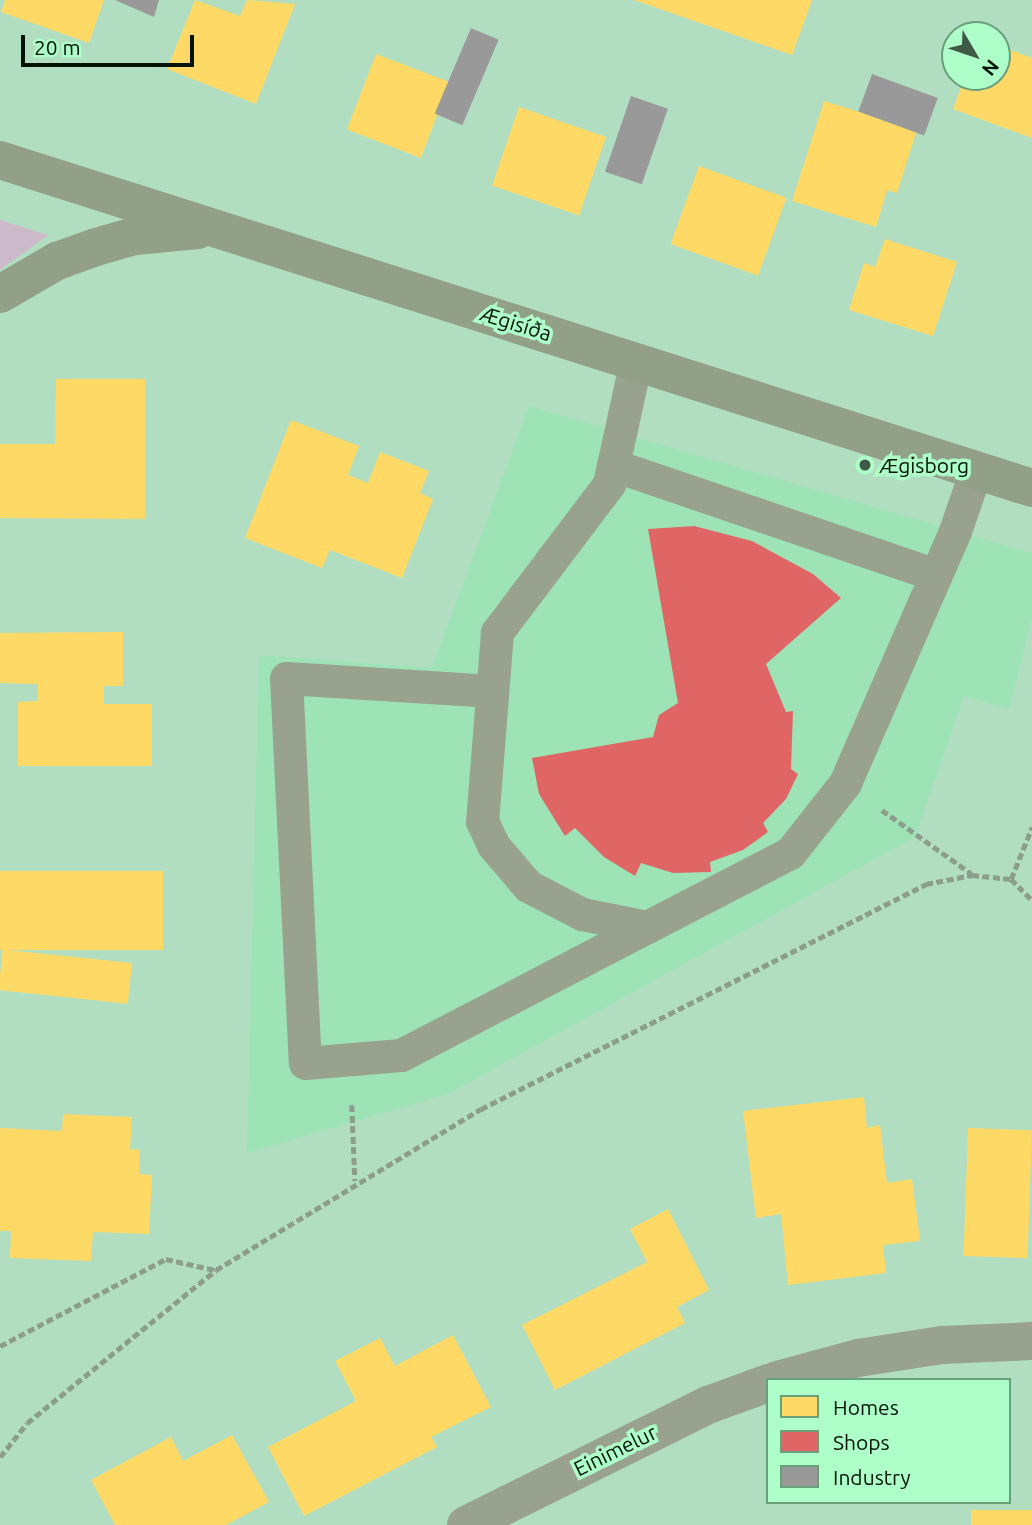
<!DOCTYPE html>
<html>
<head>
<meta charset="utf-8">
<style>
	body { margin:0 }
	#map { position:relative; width:1032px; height:1525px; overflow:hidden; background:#b1dec1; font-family:Ubuntu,sans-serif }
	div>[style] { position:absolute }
	.built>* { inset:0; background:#9ee3b6 }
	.green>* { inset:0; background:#ccbacb }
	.homes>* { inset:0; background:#ffd966; transform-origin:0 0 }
	.shops>* { inset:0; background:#e06666 }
	.industry>* { inset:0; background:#999; transform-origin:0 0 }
	.path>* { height:4.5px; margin-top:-2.25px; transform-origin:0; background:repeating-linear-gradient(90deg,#8c9d8b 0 7px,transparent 0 10.5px) }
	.lane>* { height:33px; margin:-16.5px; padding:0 16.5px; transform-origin:16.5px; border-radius:16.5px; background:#98a28e }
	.street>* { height:38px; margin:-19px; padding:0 19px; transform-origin:19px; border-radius:19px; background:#98a28e }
	.secondary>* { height:38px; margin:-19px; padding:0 19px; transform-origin:19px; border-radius:19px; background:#92a088 }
	.dots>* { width:19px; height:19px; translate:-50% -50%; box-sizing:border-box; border:4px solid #adfec8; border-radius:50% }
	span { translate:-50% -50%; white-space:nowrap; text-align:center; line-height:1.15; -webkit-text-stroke:7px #adfec8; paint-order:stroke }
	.street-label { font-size:21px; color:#001305 }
	.poi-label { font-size:21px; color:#001305 }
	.left { translate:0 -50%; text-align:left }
	.legend { position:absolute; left:766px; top:1378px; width:245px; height:126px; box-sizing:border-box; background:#adfec8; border:2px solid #68a07a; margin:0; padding:9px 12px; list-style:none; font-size:21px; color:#001305 }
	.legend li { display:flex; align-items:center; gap:14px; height:35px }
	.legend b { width:35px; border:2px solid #68a07a }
	.north { position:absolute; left:941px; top:21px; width:70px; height:70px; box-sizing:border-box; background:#adfec8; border:2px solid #68a07a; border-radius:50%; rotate:129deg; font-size:19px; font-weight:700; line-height:28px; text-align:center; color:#001305 }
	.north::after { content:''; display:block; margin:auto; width:24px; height:32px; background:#3e5a47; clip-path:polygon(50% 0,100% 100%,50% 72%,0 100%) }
	.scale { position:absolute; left:21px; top:35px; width:173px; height:32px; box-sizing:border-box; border:4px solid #001305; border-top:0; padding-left:9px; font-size:21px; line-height:24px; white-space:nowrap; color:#001305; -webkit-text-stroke:5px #adfec8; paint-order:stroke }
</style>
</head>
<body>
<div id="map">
	<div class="built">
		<div style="clip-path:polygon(529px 406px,1032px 553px,1032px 618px,1009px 709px,964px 696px,915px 837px,448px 1094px,247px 1153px,259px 655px,432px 668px)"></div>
	</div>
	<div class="green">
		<div style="clip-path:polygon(0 220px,48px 235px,0 270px)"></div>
	</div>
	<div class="homes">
		<div style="clip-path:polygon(5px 0,104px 0,89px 43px,1px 12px)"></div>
		<div style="clip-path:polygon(195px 0,240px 16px,247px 0,295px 4px,256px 104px,167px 69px)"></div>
		<div style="clip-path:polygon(634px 0,812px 0,792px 55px)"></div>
		<div style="clip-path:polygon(997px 45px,1032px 58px,1032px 138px,953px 109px,965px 77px,997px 77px)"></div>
		<div style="left:376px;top:54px;width:79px;height:81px;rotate:21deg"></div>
		<div style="clip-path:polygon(824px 101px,917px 130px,897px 193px,887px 190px,876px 227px,792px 201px)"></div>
		<div style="left:519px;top:107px;width:92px;height:83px;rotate:19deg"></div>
		<div style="left:699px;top:166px;width:93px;height:83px;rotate:20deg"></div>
		<div style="clip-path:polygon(885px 239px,957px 262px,933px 336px,849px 310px,864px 263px,875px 267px)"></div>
		<div style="clip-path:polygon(56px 379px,145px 379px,145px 519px,0 518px,0 444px,55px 444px)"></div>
		<div style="clip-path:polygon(291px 420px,359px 446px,348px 475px,368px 483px,380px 452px,429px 471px,420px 493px,433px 499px,402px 578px,330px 550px,322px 568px,245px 538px)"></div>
		<div style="clip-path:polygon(123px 632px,123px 686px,104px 686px,104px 704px,152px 704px,152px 766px,18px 766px,18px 702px,37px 701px,38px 684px,0 683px,0 633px)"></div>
		<div style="left:0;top:871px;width:163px;height:79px"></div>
		<div style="left:132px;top:963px;width:41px;height:130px;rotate:96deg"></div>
		<div style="clip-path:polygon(864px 1097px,867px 1128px,880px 1125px,887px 1183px,912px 1179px,920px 1241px,883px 1245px,886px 1273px,788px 1285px,781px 1214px,756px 1218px,743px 1111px)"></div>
		<div style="clip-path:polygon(63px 1114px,132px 1117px,130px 1149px,140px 1150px,139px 1174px,152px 1175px,149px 1234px,93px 1232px,91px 1261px,10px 1258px,11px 1231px,0 1231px,0 1128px,62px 1131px)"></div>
		<div style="left:968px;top:1128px;width:64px;height:128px;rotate:2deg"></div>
		<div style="clip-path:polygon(668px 1209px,709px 1290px,677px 1307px,685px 1323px,555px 1390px,522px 1325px,647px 1262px,630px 1229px)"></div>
		<div style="clip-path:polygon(453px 1335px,491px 1407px,431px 1437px,437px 1447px,304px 1516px,268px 1447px,356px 1401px,335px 1361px,380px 1338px,395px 1366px)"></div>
		<div style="clip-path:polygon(232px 1435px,269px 1502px,226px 1525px,115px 1525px,91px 1480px,171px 1437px,183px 1461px)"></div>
		<div style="left:1032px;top:1510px;width:15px;height:61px;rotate:90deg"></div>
	</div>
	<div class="shops">
		<div style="clip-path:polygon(694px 526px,752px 541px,813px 574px,841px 598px,766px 664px,786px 712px,793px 711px,791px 769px,798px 774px,786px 799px,763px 823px,768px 832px,743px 850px,710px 862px,711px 872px,673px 873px,641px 863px,635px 876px,604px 857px,575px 828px,565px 836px,539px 794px,532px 758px,653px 737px,659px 715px,678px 703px,648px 529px)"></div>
	</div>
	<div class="industry">
		<div style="clip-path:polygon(115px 0,159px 0,154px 17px)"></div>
		<div style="left:471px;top:28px;width:30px;height:93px;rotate:23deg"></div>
		<div style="left:872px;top:74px;width:70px;height:40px;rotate:20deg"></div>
		<div style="left:631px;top:96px;width:39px;height:80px;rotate:19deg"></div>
	</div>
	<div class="path">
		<div style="left:882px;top:810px;width:110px;rotate:35.4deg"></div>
		<div style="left:1011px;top:879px;width:56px;rotate:-68deg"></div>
		<div style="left:352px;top:1105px;width:76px;rotate:87.7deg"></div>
		<div style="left:0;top:1346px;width:187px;rotate:-27.7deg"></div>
		<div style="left:166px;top:1259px;width:50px;rotate:12.7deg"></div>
		<div style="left:0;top:1457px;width:43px;rotate:-51.5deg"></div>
		<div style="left:27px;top:1423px;width:243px;rotate:-39deg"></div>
		<div style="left:216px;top:1270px;width:310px;rotate:-31.3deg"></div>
		<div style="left:481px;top:1109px;width:499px;rotate:-26.8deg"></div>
		<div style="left:926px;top:884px;width:47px;rotate:-11.1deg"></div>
		<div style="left:972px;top:875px;width:39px;rotate:6deg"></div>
		<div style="left:1011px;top:879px;width:30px;rotate:45deg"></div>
	</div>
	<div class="lane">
		<div style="left:636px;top:360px;width:127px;rotate:102.3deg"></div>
		<div style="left:609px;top:484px;width:186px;rotate:127.1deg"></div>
		<div style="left:497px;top:632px;width:190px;rotate:94.5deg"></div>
		<div style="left:482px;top:821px;width:26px;rotate:65deg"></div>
		<div style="left:493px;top:845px;width:54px;rotate:49.5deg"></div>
		<div style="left:528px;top:886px;width:61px;rotate:27.4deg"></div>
		<div style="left:582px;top:914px;width:66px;rotate:11.3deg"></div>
		<div style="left:647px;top:927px;width:161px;rotate:-27.4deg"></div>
		<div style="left:790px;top:853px;width:89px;rotate:-51.8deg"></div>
		<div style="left:845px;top:783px;width:275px;rotate:-66.4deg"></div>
		<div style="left:955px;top:531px;width:65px;rotate:-71deg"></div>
		<div style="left:613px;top:465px;width:341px;rotate:18.8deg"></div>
		<div style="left:492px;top:691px;width:206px;rotate:-176.4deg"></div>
		<div style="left:286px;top:678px;width:385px;rotate:87.2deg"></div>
		<div style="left:305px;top:1063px;width:96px;rotate:-4.8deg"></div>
		<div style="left:401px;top:1055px;width:277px;rotate:-27.5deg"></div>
	</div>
	<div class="street">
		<div style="left:777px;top:1380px;width:84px;rotate:-15.2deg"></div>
		<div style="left:858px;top:1358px;width:85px;rotate:-8.8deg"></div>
		<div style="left:942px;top:1345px;width:90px;rotate:-2.5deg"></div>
		<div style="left:466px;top:1525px;width:270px;rotate:-26.4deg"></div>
		<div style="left:708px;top:1405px;width:64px;rotate:-20.1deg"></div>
	</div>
	<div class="secondary">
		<div style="left:0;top:160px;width:1083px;rotate:17.63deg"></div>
		<div style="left:0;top:294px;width:66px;rotate:-30.1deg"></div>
		<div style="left:57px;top:261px;width:41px;rotate:-19.7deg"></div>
		<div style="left:96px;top:247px;width:41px;rotate:-15.8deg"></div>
		<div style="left:135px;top:236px;width:63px;rotate:-5.4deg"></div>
	</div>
	<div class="dots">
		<div style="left:865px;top:465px;background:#3e5a47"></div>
	</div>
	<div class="street-label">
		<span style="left:516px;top:323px;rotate:17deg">Ægisíða</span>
		<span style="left:615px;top:1450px;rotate:-26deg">Einimelur</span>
	</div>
	<div class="poi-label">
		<span class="left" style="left:879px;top:465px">Ægisborg</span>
	</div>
	<ul class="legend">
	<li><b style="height:19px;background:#ffd966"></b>Homes</li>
	<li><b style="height:19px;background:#e06666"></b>Shops</li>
	<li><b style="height:19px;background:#999"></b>Industry</li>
	</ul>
	<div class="north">N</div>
	<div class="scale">20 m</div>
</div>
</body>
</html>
